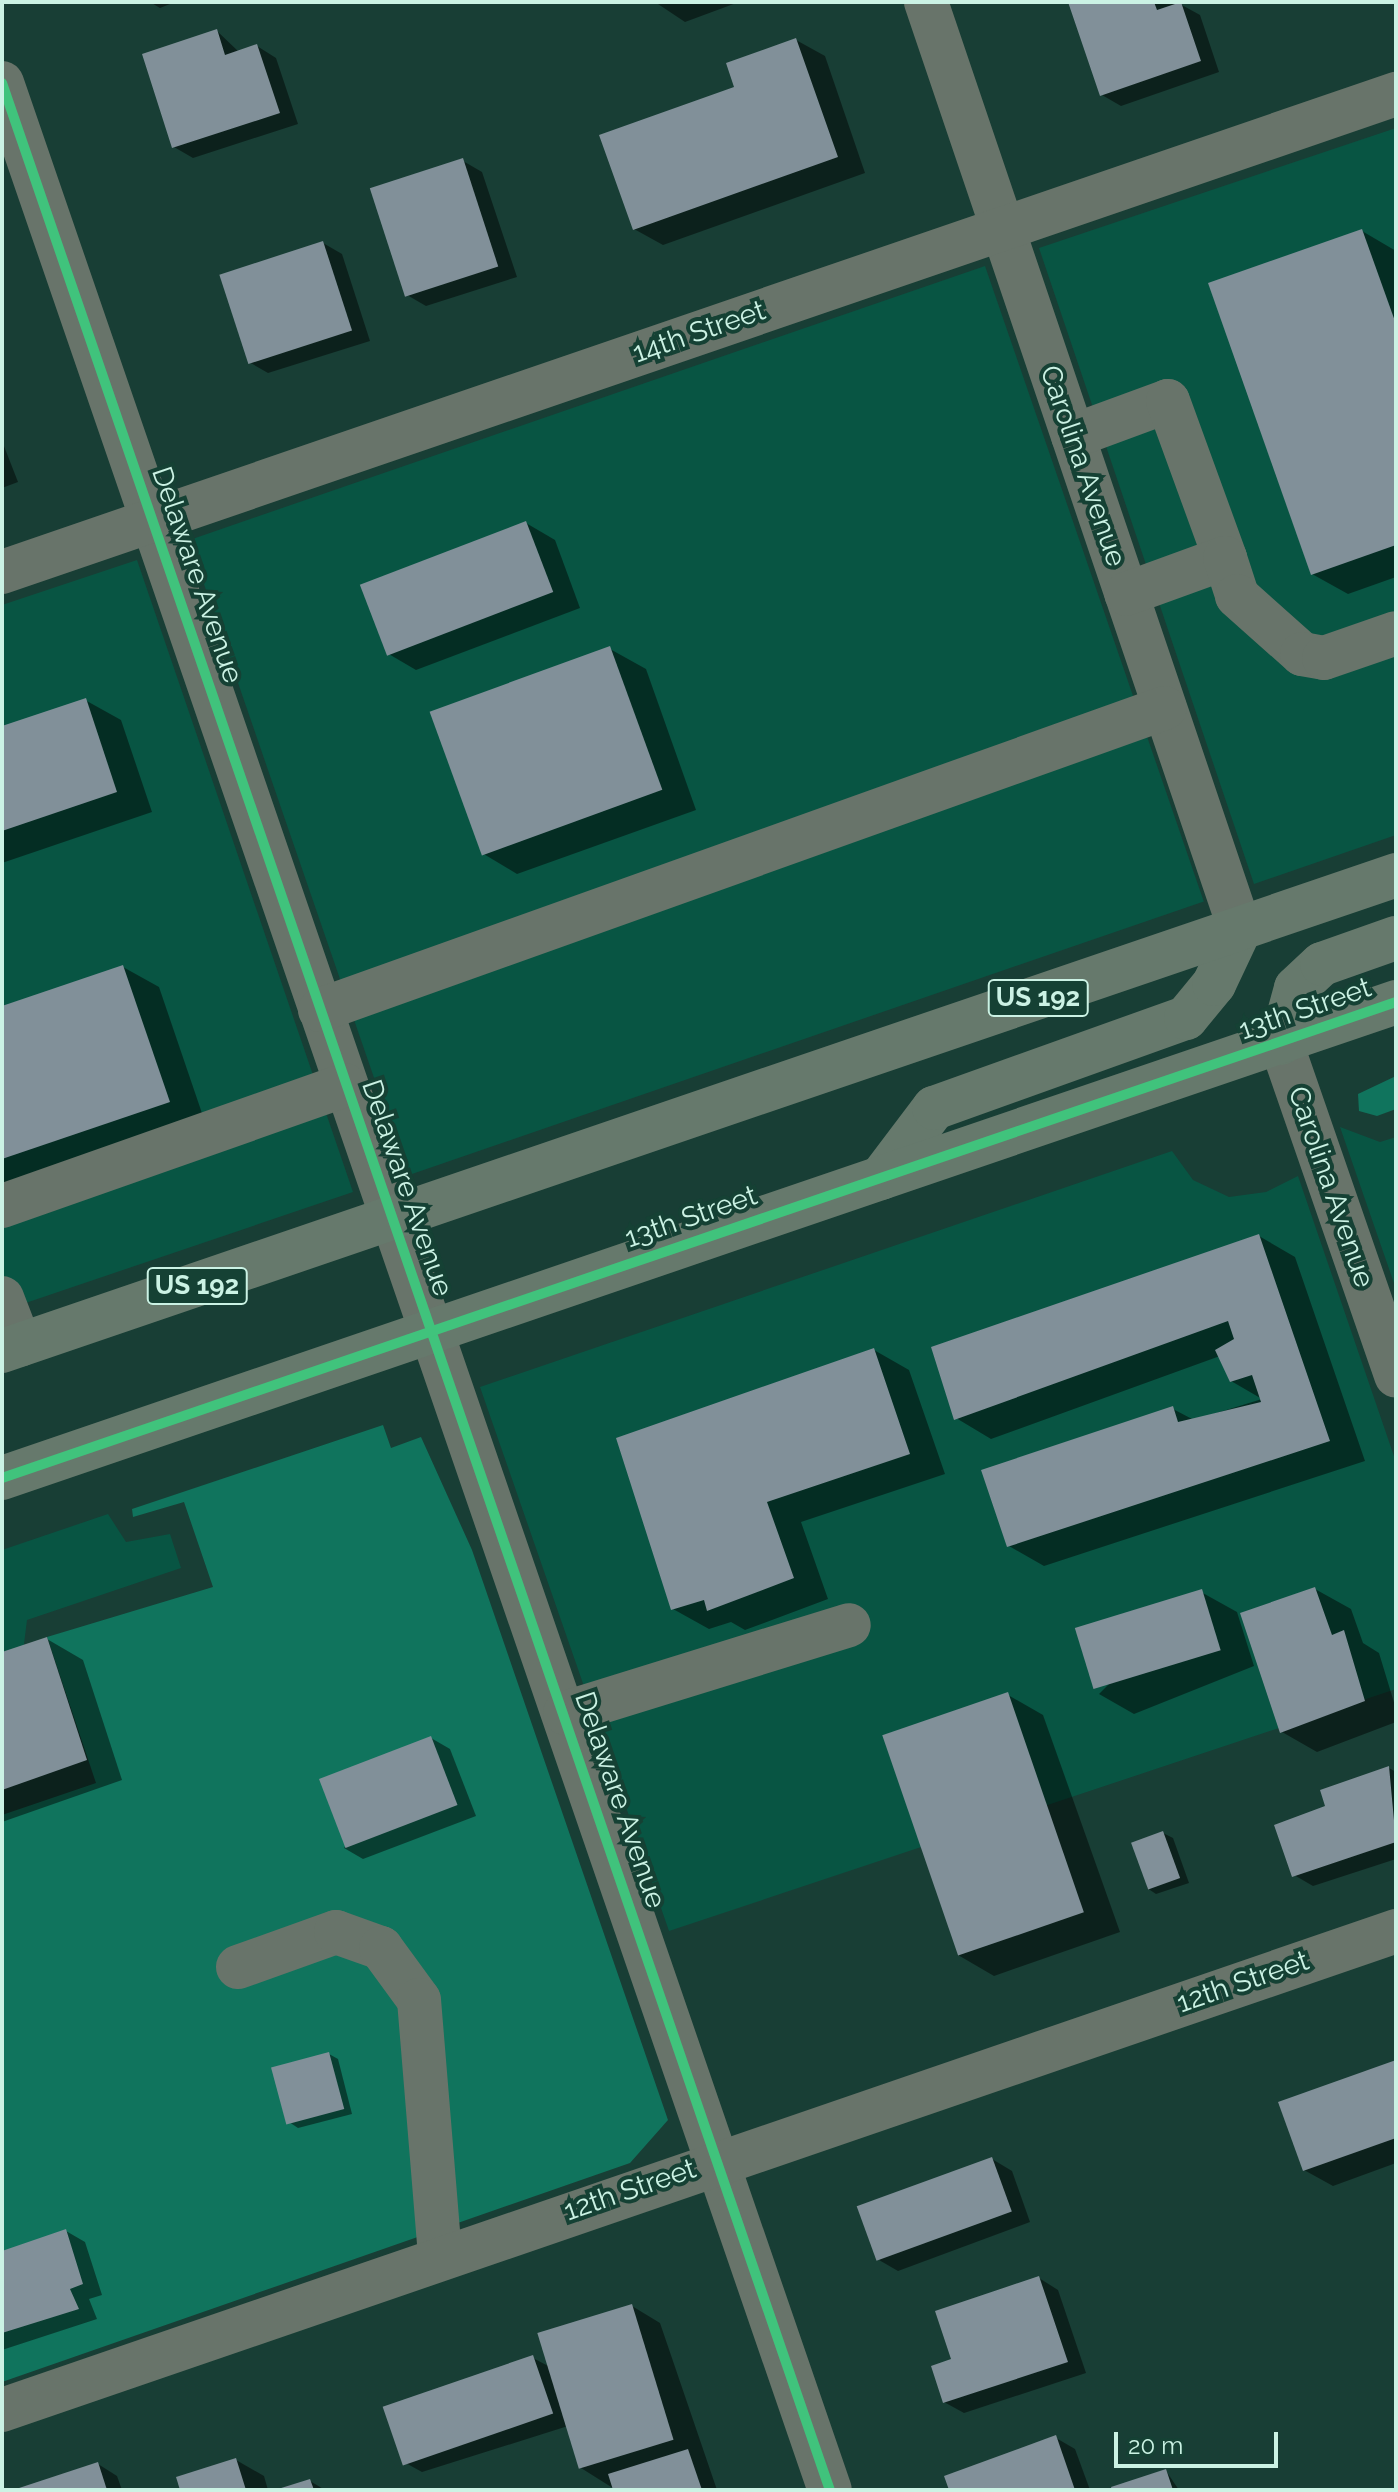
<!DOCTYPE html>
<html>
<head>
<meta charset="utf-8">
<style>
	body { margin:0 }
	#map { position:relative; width:1398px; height:2492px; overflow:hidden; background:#183e35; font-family:Raleway,sans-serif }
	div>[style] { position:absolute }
	.built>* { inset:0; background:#085543; transform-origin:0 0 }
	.green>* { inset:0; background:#10745d }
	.shadow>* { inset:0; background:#0007 }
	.building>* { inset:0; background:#819099; transform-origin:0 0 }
	.minor>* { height:44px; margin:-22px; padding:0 22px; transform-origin:22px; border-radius:22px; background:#68746a }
	.highway>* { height:44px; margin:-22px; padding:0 22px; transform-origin:22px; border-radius:22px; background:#66796c }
	.cycleway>* { height:10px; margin:-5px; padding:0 5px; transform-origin:5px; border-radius:5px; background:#40c37c }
	span { translate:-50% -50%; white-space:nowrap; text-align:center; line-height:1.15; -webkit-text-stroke:8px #154134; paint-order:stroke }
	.shield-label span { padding:2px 6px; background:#154134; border:2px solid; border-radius:6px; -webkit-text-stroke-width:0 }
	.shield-label { font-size:26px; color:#cbf2e4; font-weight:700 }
	.street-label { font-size:28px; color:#cbf2e4 }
	.frame { position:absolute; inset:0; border:4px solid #cbf2e4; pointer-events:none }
	.scale { position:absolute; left:1114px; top:2432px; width:164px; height:36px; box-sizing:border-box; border:4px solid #cbf2e4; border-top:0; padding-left:10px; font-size:24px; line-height:28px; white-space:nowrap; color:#cbf2e4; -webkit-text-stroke:6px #154134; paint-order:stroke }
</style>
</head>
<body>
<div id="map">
	<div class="built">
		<div style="clip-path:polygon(1396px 128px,1396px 835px,1254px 884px,1039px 248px)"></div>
		<div style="left:985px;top:266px;width:672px;height:842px;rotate:71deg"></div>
		<div style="clip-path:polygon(137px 560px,353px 1192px,2px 1311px,2px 605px)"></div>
		<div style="clip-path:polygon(1340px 1127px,1380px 1142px,1396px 1137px,1396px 1289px)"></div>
		<div style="clip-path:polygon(1172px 1151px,1193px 1180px,1229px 1197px,1266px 1192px,1298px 1176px,1396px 1462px,1396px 1689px,669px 1931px,480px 1387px)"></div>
		<div style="clip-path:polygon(108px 1514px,126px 1542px,170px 1534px,181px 1568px,27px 1620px,24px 1644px,64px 1765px,2px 1786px,2px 1550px)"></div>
	</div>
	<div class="green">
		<div style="clip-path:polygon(1396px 1076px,1396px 1109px,1377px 1116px,1359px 1111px,1358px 1094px)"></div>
		<div style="clip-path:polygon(383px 1425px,391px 1448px,421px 1437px,472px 1550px,668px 2120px,630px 2163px,2px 2382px,2px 1815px,96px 1783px,47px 1637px,213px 1587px,184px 1502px,133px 1517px,132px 1509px)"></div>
	</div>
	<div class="shadow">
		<div style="clip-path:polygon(150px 2px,175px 2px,160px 8px)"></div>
		<div style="clip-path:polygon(655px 2px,739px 2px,685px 22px)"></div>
		<div style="clip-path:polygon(1070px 2px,1180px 4px,1200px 15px,1219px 72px,1121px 106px,1102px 95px)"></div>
		<div style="clip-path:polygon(217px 31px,239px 52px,257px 46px,276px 58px,298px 124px,193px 158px,174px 147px)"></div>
		<div style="clip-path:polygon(796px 40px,825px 56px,865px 173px,663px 245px,634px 229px,737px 88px)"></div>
		<div style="clip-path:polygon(463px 161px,482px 172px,517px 277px,426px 306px,407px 295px)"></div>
		<div style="clip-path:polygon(1362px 231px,1396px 251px,1396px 577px,1348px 594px,1312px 574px)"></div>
		<div style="clip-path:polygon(323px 243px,342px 254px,370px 341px,268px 373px,249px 362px)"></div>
		<div style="clip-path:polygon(2px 441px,18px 482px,2px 488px)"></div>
		<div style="clip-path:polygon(526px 523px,555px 540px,580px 608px,416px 670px,387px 653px)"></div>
		<div style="clip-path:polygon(610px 649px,646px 669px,696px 810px,517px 874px,482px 853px)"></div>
		<div style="clip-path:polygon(85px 700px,121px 720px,152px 812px,2px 863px,2px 728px)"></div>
		<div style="clip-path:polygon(123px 967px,159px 987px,205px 1122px,2px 1191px,2px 1008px)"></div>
		<div style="clip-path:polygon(1259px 1236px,1295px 1257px,1365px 1461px,1044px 1566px,1009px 1546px,1173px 1409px,1194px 1420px,1262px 1399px,1231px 1381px,1220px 1356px,991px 1439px,956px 1418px)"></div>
		<div style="clip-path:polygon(874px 1350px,909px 1370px,945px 1474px,801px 1522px,828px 1599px,745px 1630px,731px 1622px,709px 1629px,673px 1609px)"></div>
		<div style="clip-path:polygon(1315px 1589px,1351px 1609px,1363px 1643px,1379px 1653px,1396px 1709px,1396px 1722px,1317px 1752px,1282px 1732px)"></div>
		<div style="clip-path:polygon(1201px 1592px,1237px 1612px,1254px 1666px,1134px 1714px,1099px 1694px)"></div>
		<div style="clip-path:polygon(47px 1639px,83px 1660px,122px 1780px,2px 1822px,2px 1654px)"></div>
		<div style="clip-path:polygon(1008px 1695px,1043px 1715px,1120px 1932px,994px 1976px,958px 1955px)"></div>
		<div style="clip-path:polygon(431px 1738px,450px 1749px,476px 1816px,363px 1859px,344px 1848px)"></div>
		<div style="clip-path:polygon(1389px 1768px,1396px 1772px,1396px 1859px,1313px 1886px,1294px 1875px,1327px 1807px)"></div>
		<div style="clip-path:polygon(1163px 1833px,1173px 1838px,1189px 1883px,1156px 1894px,1147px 1888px)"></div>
		<div style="clip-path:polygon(329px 2054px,338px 2059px,352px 2114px,298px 2128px,289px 2122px)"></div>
		<div style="clip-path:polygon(1396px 2062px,1396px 2163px,1333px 2186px,1304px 2170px)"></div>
		<div style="clip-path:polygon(992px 2159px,1012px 2171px,1030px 2222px,898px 2271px,879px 2260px)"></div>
		<div style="clip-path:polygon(66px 2231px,85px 2242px,102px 2295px,89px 2299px,97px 2319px,2px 2350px,2px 2253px)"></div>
		<div style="clip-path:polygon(1039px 2278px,1058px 2290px,1086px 2373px,964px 2413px,944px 2402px,954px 2360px)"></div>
		<div style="clip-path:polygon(632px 2306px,660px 2323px,717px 2490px,616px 2490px,581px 2468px,568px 2426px,422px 2472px,402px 2461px,533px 2358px,550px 2367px)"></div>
		<div style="clip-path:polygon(1056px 2438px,1075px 2449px,1090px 2490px,951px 2490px)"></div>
		<div style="clip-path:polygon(236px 2460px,264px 2476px,268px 2490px,182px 2490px)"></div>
		<div style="clip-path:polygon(98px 2464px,117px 2476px,122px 2490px,21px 2490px)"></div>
		<div style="clip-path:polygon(1166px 2471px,1179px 2490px,1114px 2490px)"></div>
		<div style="clip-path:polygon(310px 2481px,325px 2490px,282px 2490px)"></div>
	</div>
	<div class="building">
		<div style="clip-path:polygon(1068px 2px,1154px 2px,1157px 10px,1181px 2px,1201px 61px,1100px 96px)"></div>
		<div style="clip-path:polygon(217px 29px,225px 55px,257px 44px,280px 113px,172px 148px,142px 54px)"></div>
		<div style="clip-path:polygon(796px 38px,838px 157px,633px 230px,599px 135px,734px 87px,726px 63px)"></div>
		<div style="left:463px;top:158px;width:114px;height:98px;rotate:72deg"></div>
		<div style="clip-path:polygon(1362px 229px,1396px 324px,1396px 545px,1311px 575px,1208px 283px)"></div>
		<div style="left:323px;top:241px;width:94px;height:109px;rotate:72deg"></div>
		<div style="left:526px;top:521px;width:76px;height:178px;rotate:69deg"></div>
		<div style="left:610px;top:646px;width:153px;height:192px;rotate:70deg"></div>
		<div style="clip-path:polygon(86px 698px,117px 792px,2px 831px,2px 726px)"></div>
		<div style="clip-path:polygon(123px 965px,170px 1102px,2px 1159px,2px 1006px)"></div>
		<div style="clip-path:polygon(1259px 1234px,1330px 1441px,1007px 1547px,981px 1470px,1173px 1406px,1178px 1422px,1261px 1402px,1252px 1375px,1230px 1382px,1215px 1350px,1234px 1339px,1228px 1321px,954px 1420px,931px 1347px)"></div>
		<div style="clip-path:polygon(874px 1348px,910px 1454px,767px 1502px,794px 1578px,707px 1611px,704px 1600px,671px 1610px,616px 1438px)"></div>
		<div style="clip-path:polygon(1315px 1587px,1332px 1635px,1344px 1630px,1365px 1701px,1280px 1733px,1240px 1613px)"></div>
		<div style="left:1202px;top:1589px;width:64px;height:133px;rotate:73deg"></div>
		<div style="clip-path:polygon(47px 1637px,87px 1760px,2px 1790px,2px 1652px)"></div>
		<div style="left:1008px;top:1692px;width:233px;height:133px;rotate:71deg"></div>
		<div style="left:431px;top:1736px;width:74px;height:120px;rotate:69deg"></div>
		<div style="clip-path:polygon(1389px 1766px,1396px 1842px,1292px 1877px,1274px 1825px,1325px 1806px,1320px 1790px)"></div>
		<div style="left:1163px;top:1831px;width:50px;height:34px;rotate:70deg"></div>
		<div style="left:329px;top:2052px;width:59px;height:60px;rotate:75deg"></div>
		<div style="clip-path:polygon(1396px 2060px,1396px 2138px,1303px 2171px,1278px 2102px)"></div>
		<div style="left:992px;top:2157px;width:58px;height:144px;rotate:70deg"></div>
		<div style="clip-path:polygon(66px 2229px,83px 2284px,70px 2289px,79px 2309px,2px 2333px,2px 2251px)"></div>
		<div style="clip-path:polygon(1039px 2276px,1068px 2362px,943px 2403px,931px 2366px,951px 2359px,935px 2311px)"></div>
		<div style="left:632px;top:2304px;width:142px;height:99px;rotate:73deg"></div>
		<div style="left:533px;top:2355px;width:62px;height:159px;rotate:71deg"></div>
		<div style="clip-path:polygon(1056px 2435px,1075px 2490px,949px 2490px,944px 2476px)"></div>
		<div style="clip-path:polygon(688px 2449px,702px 2490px,613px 2490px,608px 2474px)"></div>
		<div style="clip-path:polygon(236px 2458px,246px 2490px,180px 2490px,176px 2477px)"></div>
		<div style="clip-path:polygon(98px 2462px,107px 2490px,16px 2490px,16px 2489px)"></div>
		<div style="clip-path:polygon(1166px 2469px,1173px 2490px,1112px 2490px,1111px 2487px)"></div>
		<div style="clip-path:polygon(310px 2479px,314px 2490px,278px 2490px,278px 2489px)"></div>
	</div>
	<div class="minor">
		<div style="left:926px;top:2px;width:979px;rotate:71.29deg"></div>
		<div style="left:2px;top:83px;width:2545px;rotate:71.02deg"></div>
		<div style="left:1073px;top:436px;width:101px;rotate:-20.2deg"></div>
		<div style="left:1168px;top:401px;width:167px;rotate:70deg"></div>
		<div style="left:1225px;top:558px;width:105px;rotate:160deg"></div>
		<div style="left:1225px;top:558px;width:40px;rotate:72deg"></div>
		<div style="left:1237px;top:596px;width:87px;rotate:41.7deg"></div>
		<div style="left:1302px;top:654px;width:22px;rotate:10deg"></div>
		<div style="left:1324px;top:658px;width:76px;rotate:-19.1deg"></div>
		<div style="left:2px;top:572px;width:1474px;rotate:-18.93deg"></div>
		<div style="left:320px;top:1010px;width:897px;rotate:-19.67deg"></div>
		<div style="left:1281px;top:1043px;width:352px;rotate:70.9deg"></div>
		<div style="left:2px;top:1206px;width:364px;rotate:-19.4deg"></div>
		<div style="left:2px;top:1298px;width:50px;rotate:69deg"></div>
		<div style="left:565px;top:1713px;width:297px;rotate:-17.2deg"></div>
		<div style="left:238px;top:1967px;width:104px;rotate:-19.7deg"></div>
		<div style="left:336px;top:1932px;width:48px;rotate:19.6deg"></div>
		<div style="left:381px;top:1948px;width:64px;rotate:53.8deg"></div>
		<div style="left:419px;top:2000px;width:256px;rotate:85.3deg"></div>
		<div style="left:2px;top:2410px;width:1474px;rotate:-18.96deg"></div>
	</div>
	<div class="highway">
		<div style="left:1281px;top:1043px;width:57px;rotate:-74.7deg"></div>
		<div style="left:1296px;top:988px;width:35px;rotate:-43deg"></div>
		<div style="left:1322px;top:964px;width:78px;rotate:-19.4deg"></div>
		<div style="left:881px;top:1178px;width:88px;rotate:-52.9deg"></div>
		<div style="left:934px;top:1108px;width:268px;rotate:-19.7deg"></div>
		<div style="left:1186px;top:1018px;width:44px;rotate:-50.5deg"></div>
		<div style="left:1214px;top:984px;width:61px;rotate:-64.7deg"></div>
		<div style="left:2px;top:1351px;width:1473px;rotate:-18.85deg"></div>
		<div style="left:2px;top:1478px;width:1473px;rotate:-18.85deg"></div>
	</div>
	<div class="cycleway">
		<div style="left:2px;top:83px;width:2545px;rotate:71.02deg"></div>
		<div style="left:2px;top:1478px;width:1473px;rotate:-18.85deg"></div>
	</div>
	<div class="shield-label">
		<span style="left:1038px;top:998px">US 192</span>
		<span style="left:197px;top:1286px">US 192</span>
	</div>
	<div class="street-label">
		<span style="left:699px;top:332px;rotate:-19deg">14th Street</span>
		<span style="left:1083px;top:466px;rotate:71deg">Carolina Avenue</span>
		<span style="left:197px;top:575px;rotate:71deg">Delaware Avenue</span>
		<span style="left:1305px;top:1009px;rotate:-19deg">13th Street</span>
		<span style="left:1331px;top:1187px;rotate:71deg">Carolina Avenue</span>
		<span style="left:407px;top:1188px;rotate:71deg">Delaware Avenue</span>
		<span style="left:691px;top:1217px;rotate:-19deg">13th Street</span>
		<span style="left:620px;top:1800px;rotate:71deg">Delaware Avenue</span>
		<span style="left:1243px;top:1982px;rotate:-19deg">12th Street</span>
		<span style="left:630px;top:2190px;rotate:-19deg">12th Street</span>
	</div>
	<div class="frame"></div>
	<div class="scale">20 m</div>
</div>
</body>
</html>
